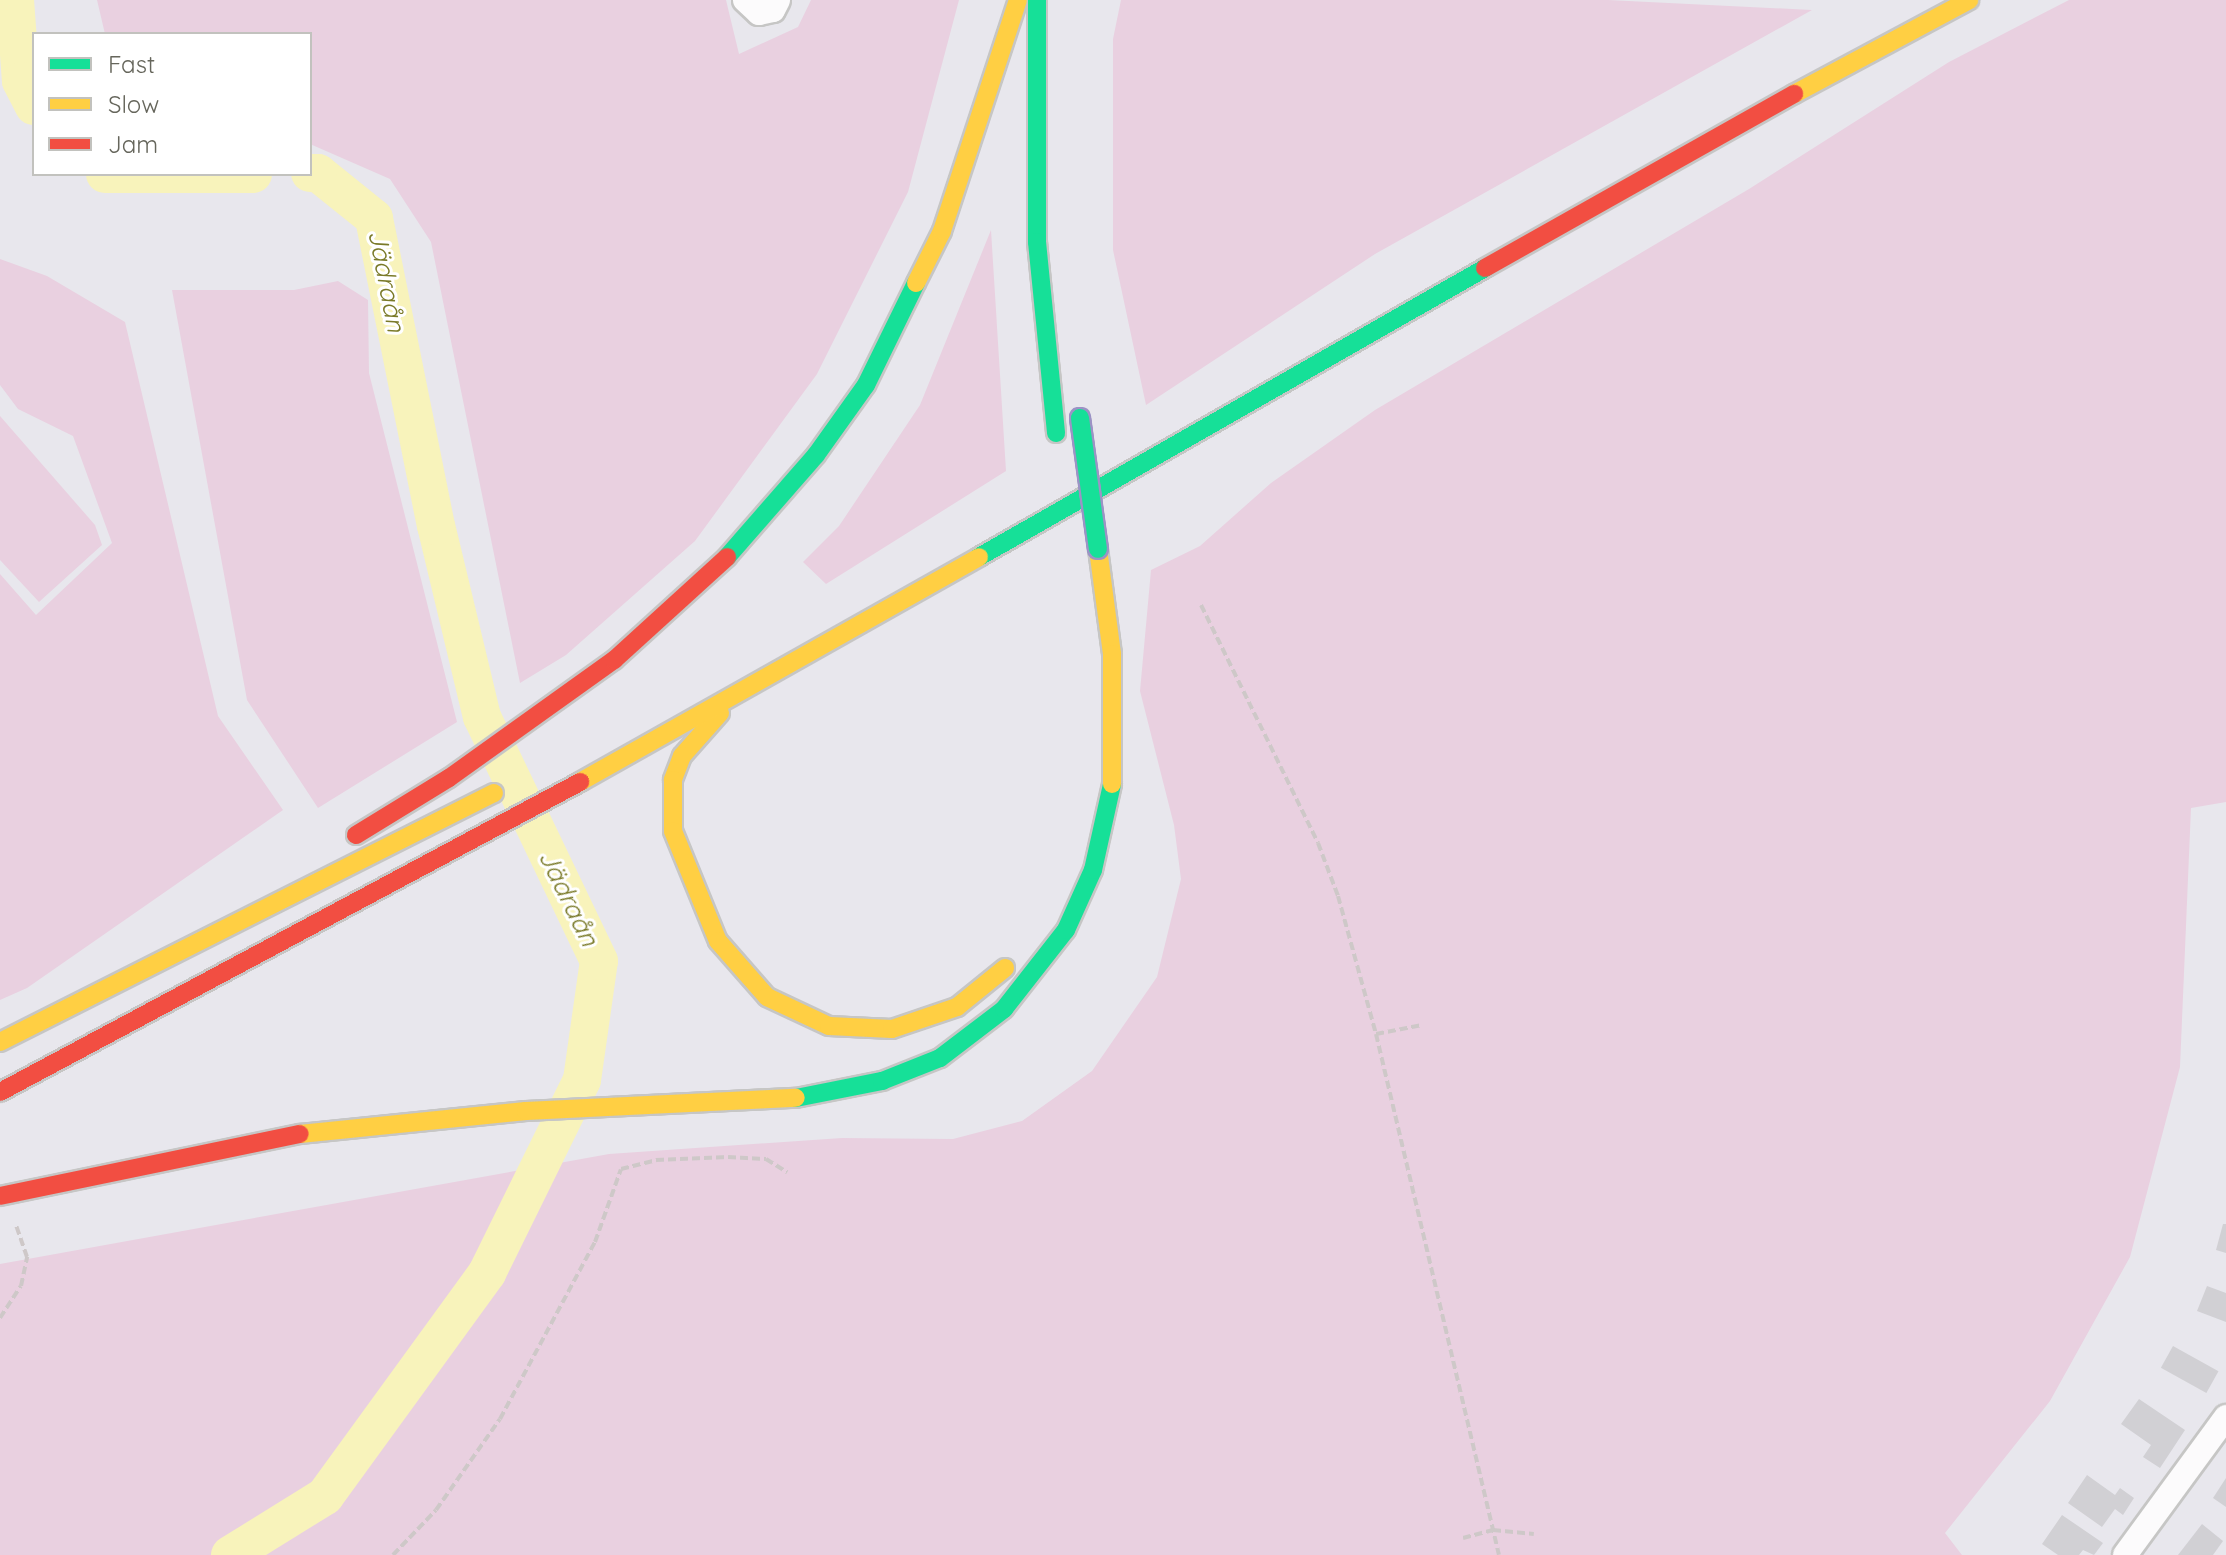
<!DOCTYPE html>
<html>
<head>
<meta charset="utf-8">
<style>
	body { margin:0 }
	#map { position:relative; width:2226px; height:1555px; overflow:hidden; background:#e8e7ed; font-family:Quicksand,sans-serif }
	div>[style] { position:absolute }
	.green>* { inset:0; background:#e9d0e0 }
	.river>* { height:38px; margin:-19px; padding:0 19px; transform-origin:19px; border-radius:19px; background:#f8f3bb }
	.building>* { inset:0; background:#d1d0d4; transform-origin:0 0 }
	.path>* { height:4px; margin-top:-2px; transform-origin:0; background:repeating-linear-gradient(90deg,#cec8c8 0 8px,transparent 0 12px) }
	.roads { filter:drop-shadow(2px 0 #c6c6c5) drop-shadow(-2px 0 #c6c6c5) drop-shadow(0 2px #c6c6c5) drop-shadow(0 -2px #c6c6c5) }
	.street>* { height:24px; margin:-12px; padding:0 12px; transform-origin:12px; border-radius:12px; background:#fcfbfc }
	.fast>* { height:18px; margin:-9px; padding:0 9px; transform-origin:9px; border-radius:9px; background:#16e098 }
	.slow>* { height:18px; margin:-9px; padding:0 9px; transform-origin:9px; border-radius:9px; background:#ffcf43 }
	.jam>* { height:18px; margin:-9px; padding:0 9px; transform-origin:9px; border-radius:9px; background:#f24e42 }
	.bridges { filter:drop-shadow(2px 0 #9c93c5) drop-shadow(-2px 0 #9c93c5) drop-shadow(0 2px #9c93c5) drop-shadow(0 -2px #9c93c5) }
	.fast-bridge>* { height:18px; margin:-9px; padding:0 9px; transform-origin:9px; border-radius:9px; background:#16e098 }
	span { translate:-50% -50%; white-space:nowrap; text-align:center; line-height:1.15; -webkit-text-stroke:6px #fff; paint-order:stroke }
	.water-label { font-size:26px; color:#7a7a28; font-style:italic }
	.legend { position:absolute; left:32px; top:32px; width:280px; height:144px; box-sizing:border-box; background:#fff; border:2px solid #c2c2be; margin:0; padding:10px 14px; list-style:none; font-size:24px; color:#66665c }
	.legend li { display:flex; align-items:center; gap:16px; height:40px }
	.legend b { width:40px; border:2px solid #c2c2be }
</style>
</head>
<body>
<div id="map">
	<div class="green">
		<div style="clip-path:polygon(97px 0,726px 0,739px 54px,798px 27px,811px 0,959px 0,908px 192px,817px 374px,695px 541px,566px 655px,520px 683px,431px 242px,390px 179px,310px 144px,310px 34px,105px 34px)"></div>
		<div style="clip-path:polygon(1121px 0,1608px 0,1812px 10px,1375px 254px,1146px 405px,1113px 250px,1113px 39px)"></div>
		<div style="clip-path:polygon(2069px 0,2226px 0,2226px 802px,2191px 808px,2180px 1067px,2130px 1257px,2050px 1401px,1945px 1533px,1962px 1555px,0 1555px,0 1264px,609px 1154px,842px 1138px,953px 1139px,1022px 1121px,1092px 1071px,1157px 977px,1181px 879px,1174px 825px,1140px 691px,1151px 570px,1200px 546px,1271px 483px,1375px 410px,1749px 189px,1949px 62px)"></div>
		<div style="clip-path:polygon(991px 230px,1006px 471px,826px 584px,803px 562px,839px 526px,920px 405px)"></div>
		<div style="clip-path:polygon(0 259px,47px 276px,125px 322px,218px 716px,283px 810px,27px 988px,0 1000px,0 574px,36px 615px,112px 543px,73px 436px,18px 409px,0 385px)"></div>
		<div style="clip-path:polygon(338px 281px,368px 300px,369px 373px,457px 722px,318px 808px,247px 700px,172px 290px,294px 290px)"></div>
		<div style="clip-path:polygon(0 416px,95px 525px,102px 545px,39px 602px,0 560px)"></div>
	</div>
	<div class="river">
		<div style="left:15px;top:0;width:81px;rotate:85.8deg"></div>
		<div style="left:21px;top:81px;width:28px;rotate:63deg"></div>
		<div style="left:105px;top:174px;width:148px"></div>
		<div style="left:230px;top:1555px;width:112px;rotate:-31.8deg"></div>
		<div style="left:325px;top:1496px;width:276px;rotate:-54deg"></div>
		<div style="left:487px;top:1273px;width:215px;rotate:-63.8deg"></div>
		<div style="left:582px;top:1080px;width:120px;rotate:-81.9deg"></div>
		<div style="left:599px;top:961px;width:271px;rotate:-115.6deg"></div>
		<div style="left:482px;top:717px;width:196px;rotate:-103.5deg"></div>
		<div style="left:436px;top:526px;width:314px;rotate:-101.4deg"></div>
		<div style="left:374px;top:218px;width:72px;rotate:-141.2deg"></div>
		<div style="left:318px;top:173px;width:8px;rotate:180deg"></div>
	</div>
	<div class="building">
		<div style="clip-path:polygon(2223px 1224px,2226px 1224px,2226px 1253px,2216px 1250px)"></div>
		<div style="clip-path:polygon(2207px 1286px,2226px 1293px,2226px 1322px,2197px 1311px)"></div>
		<div style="left:2173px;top:1346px;width:52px;height:25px;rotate:29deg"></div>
		<div style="clip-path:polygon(2139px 1399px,2185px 1430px,2160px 1468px,2143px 1457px,2151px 1445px,2121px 1424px)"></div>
		<div style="clip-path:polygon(2087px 1475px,2115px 1495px,2120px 1488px,2134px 1498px,2123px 1515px,2115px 1509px,2102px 1527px,2068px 1503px)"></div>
		<div style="clip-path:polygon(2226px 1478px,2226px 1507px,2213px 1498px)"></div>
		<div style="clip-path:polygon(2062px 1515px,2103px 1543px,2094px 1555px,2083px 1550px,2079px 1555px,2058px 1555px,2042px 1544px)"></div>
		<div style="clip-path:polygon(2202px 1524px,2223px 1541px,2213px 1555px,2178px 1555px)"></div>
	</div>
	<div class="path">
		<div style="left:1201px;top:605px;width:265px;rotate:63.8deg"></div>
		<div style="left:1318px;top:843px;width:57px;rotate:69.3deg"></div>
		<div style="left:1338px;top:896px;width:143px;rotate:74.6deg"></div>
		<div style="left:1376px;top:1034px;width:535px;rotate:76.72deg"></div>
		<div style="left:1376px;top:1034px;width:47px;rotate:-11.1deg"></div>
		<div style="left:0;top:1318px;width:38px;rotate:-57deg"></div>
		<div style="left:21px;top:1286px;width:30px;rotate:-78deg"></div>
		<div style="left:27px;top:1257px;width:34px;rotate:-109deg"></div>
		<div style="left:1463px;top:1538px;width:31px;rotate:-15deg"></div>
		<div style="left:1493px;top:1530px;width:41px;rotate:5.6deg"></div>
		<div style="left:393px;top:1555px;width:62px;rotate:-46.3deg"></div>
		<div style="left:436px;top:1510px;width:111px;rotate:-54.9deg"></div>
		<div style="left:500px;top:1419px;width:201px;rotate:-61.8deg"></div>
		<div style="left:595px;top:1242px;width:77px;rotate:-70.4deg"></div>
		<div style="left:621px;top:1169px;width:36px;rotate:-14deg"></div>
		<div style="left:656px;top:1160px;width:72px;rotate:-2.4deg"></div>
		<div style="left:728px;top:1157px;width:38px;rotate:3deg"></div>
		<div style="left:766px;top:1159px;width:25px;rotate:32deg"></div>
	</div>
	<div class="roads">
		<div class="street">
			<div style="left:745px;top:0;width:19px;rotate:43deg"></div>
			<div style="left:759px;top:13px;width:14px;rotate:-12deg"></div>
			<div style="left:773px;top:10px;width:11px;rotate:-63deg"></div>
			<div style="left:2125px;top:1555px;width:171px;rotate:-53.8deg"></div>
		</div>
		<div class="fast">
			<div style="left:1037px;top:0;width:242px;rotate:90deg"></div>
			<div style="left:1037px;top:242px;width:192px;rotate:84.3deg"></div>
			<div style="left:727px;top:557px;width:135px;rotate:-48.9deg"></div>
			<div style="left:816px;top:455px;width:86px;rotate:-54.5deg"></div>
			<div style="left:866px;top:385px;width:114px;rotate:-63.9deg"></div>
			<div style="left:979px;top:557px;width:583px;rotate:-29.73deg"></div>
			<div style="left:796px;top:1098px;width:88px;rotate:-11.2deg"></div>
			<div style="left:882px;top:1081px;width:62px;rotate:-21.6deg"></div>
			<div style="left:940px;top:1058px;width:81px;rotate:-37.4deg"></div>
			<div style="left:1004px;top:1009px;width:100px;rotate:-51.9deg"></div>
			<div style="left:1066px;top:930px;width:66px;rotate:-65.8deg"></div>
			<div style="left:1093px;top:870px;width:88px;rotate:-77.5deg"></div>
		</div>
		<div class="slow">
			<div style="left:1794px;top:94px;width:199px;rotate:-28.2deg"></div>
			<div style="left:916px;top:283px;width:58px;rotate:-63.4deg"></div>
			<div style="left:942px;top:231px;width:243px;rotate:-71.8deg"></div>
			<div style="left:1098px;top:549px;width:106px;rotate:82.4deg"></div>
			<div style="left:1112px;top:654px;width:130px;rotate:90deg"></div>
			<div style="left:720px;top:713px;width:57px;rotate:131.5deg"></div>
			<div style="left:682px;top:756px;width:26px;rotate:111deg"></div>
			<div style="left:673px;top:780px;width:51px;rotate:90deg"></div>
			<div style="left:673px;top:831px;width:119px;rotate:67.8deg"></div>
			<div style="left:718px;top:941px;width:74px;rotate:48.8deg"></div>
			<div style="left:767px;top:997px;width:68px;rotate:25.1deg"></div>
			<div style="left:829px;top:1026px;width:63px;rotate:2.7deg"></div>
			<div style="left:892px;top:1029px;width:69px;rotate:-18.7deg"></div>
			<div style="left:957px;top:1007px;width:62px;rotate:-39.1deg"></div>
			<div style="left:580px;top:782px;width:458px;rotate:-29.4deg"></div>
			<div style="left:0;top:1042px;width:553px;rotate:-26.75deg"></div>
			<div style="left:300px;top:1134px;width:227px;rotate:-5.8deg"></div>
			<div style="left:526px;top:1111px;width:270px;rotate:-2.8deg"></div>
		</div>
		<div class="jam">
			<div style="left:1485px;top:268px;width:355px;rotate:-29.4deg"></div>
			<div style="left:356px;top:835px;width:109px;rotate:-31.5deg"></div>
			<div style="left:449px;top:778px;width:203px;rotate:-35.6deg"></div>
			<div style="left:614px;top:660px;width:153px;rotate:-42.3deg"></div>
			<div style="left:0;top:1092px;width:658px;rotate:-28.12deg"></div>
			<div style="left:0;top:1196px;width:306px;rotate:-11.7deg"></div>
		</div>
	</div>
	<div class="bridges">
		<div class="fast-bridge">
			<div style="left:1080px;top:418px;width:132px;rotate:82.2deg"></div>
		</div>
	</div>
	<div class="water-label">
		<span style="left:387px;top:281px;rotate:79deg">Jädraån</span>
		<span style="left:569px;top:898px;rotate:64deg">Jädraån</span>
	</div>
	<ul class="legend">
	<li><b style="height:10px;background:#16e098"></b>Fast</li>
	<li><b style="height:10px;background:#ffcf43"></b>Slow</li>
	<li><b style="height:10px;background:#f24e42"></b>Jam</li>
	</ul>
</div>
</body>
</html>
